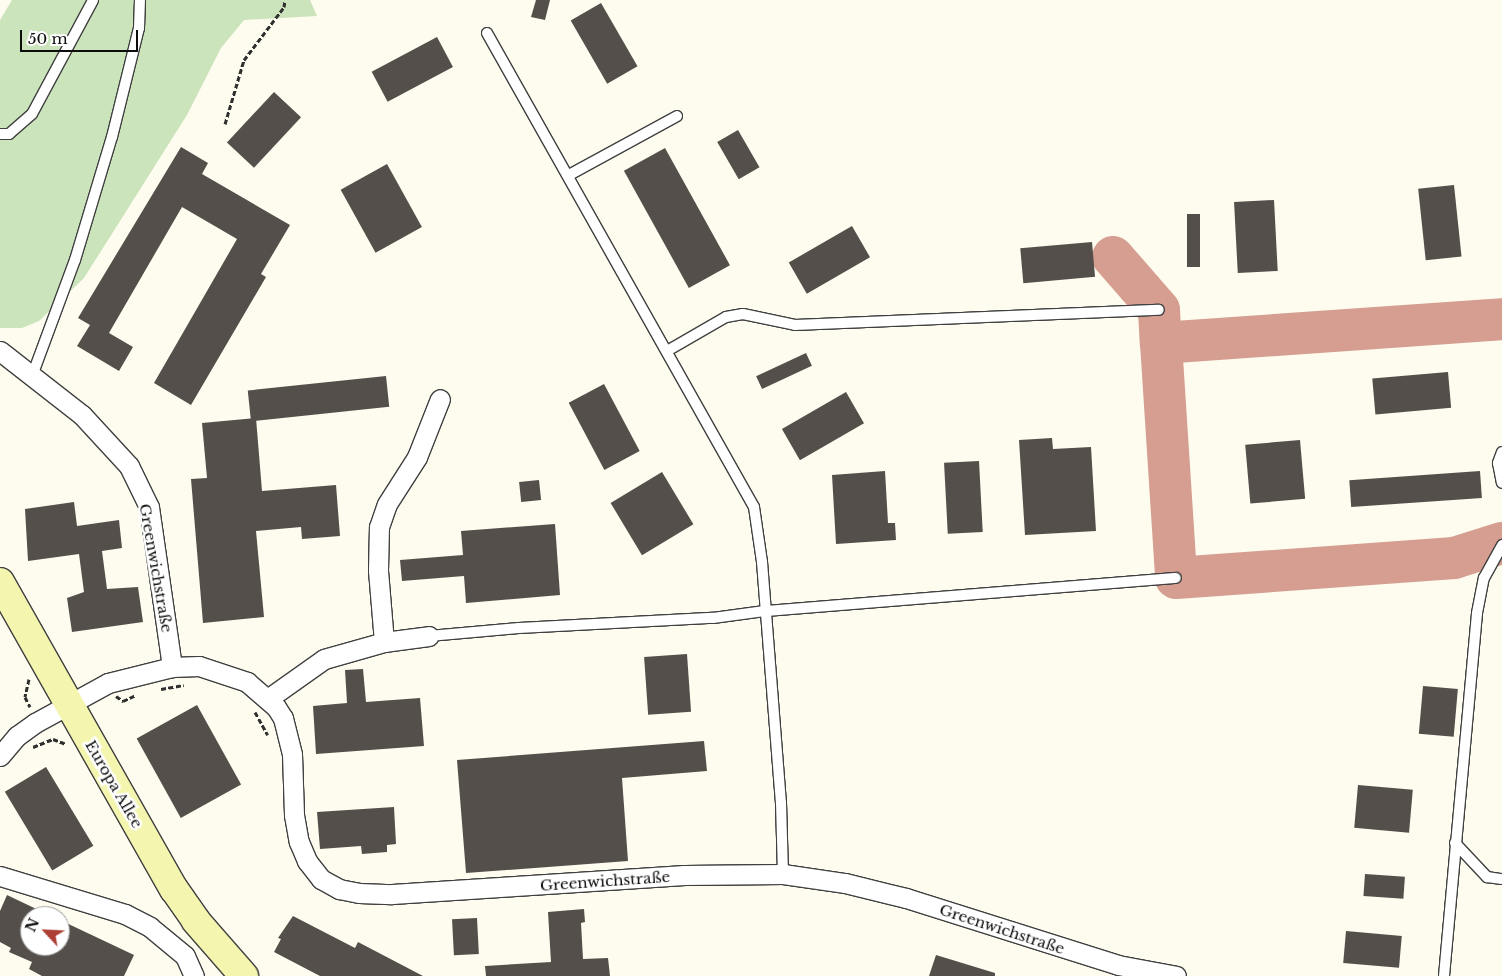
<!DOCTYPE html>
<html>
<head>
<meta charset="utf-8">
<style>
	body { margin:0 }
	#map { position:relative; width:1502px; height:976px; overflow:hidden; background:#fdfcee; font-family:"Libre Baskerville",serif }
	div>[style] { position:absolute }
	.green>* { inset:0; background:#cbe4bb }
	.taxiway>* { height:42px; margin:-21px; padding:0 21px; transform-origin:21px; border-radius:21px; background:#d59e91 }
	.building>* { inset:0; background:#544f4a; transform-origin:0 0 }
	.path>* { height:3px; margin-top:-1.5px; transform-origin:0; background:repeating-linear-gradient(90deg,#2f2f2f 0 5px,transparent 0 7.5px) }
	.roads { filter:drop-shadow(1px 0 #404040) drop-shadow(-1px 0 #404040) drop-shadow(0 1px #404040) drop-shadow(0 -1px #404040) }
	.lane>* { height:10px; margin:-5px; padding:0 5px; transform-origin:5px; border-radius:5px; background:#fff }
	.street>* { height:19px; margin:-9.5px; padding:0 9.5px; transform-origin:9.5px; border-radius:9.5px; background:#fff }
	.secondary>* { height:28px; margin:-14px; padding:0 14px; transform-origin:14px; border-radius:14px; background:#f4f6b0 }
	span { translate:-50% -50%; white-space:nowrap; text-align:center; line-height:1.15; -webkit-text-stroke:5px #fff; paint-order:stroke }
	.street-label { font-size:15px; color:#0d0d0d }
	.north { position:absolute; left:20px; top:906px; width:50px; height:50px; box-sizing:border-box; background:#fff; border:1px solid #9e9e9e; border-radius:50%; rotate:295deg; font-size:14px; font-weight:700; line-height:20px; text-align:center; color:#0d0d0d }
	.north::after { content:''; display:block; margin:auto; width:18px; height:22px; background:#ad3f34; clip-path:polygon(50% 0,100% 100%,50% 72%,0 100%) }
	.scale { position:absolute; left:20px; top:30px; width:118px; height:22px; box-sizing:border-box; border:2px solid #0d0d0d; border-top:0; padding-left:6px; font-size:15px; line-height:18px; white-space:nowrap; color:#0d0d0d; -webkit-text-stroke:4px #fff; paint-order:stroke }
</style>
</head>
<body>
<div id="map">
	<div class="green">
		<div style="clip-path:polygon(12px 0,310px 0,317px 16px,244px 20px,221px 48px,187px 115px,84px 278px,39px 321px,22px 328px,0 328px,0 20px)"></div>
	</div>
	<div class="taxiway">
		<div style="left:1113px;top:257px;width:70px;rotate:49deg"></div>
		<div style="left:1159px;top:310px;width:33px;rotate:87deg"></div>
		<div style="left:1161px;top:343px;width:342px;rotate:-4deg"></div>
		<div style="left:1161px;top:343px;width:235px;rotate:86.3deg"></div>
		<div style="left:1176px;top:578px;width:279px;rotate:-4.1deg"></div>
		<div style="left:1454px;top:558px;width:50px;rotate:-17.4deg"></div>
	</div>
	<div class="building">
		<div style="clip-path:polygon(536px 0,550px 0,545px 20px,531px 17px)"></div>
		<div style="left:601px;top:3px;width:73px;height:35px;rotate:60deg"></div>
		<div style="left:437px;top:37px;width:34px;height:74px;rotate:62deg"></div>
		<div style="left:274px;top:92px;width:37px;height:69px;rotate:43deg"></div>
		<div style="left:738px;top:130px;width:43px;height:24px;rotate:60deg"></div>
		<div style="clip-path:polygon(181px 147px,208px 163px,202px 174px,290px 225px,261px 274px,266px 277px,191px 405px,154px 383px,237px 239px,182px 207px,109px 333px,133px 347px,119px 371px,77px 346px,90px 325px,78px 318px)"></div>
		<div style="left:665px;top:148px;width:134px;height:47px;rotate:61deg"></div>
		<div style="left:387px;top:164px;width:72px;height:53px;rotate:61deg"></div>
		<div style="left:1454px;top:185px;width:72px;height:36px;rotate:84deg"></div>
		<div style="left:1274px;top:200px;width:71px;height:40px;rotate:87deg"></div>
		<div style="left:1187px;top:214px;width:13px;height:53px"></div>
		<div style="left:852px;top:226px;width:36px;height:73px;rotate:60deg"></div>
		<div style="left:1092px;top:242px;width:35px;height:72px;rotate:85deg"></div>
		<div style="left:806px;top:353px;width:14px;height:55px;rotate:65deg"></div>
		<div style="left:1448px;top:372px;width:36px;height:76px;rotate:85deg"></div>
		<div style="left:386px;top:376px;width:31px;height:139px;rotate:84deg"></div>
		<div style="left:604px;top:384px;width:76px;height:40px;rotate:62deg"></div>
		<div style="left:846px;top:392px;width:36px;height:74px;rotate:60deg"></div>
		<div style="clip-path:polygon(256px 418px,262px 491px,336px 485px,340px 536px,302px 539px,301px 527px,256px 531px,264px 617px,203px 623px,191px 479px,207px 478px,202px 423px)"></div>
		<div style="clip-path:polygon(1052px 438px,1053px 449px,1091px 447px,1096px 531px,1025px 535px,1019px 440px)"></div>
		<div style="left:1300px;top:440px;width:59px;height:55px;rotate:85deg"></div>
		<div style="left:979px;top:461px;width:71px;height:35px;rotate:87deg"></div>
		<div style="clip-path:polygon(885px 471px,888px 523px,895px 523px,896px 540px,836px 544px,832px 475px)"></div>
		<div style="left:1480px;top:471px;width:27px;height:131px;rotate:86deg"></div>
		<div style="left:662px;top:472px;width:61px;height:60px;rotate:59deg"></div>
		<div style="left:539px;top:480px;width:20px;height:20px;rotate:84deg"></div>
		<div style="clip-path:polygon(74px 502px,77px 526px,119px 520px,122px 548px,102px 551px,107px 589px,138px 587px,143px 622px,72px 632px,67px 598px,84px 592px,79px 554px,28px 561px,25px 509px)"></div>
		<div style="clip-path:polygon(555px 524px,560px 595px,466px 603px,464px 576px,402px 581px,400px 560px,463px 555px,461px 531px)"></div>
		<div style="left:687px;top:654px;width:58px;height:43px;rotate:86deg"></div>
		<div style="clip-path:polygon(363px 669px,366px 702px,420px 698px,424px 746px,316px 754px,313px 706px,347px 703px,345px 670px)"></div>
		<div style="left:1423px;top:686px;width:35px;height:48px;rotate:5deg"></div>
		<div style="left:197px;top:705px;width:91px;height:69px;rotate:61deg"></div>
		<div style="clip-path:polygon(704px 741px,707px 771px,622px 778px,628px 861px,466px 873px,457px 760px)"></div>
		<div style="left:46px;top:767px;width:92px;height:48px;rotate:59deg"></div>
		<div style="left:1358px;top:785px;width:55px;height:43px;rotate:5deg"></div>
		<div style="clip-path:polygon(394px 807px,396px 844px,387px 845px,387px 852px,362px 854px,361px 846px,320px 849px,317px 812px)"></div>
		<div style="left:1365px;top:874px;width:40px;height:22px;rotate:4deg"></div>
		<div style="clip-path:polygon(7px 895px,51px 916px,30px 916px,30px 946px,60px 946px,60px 920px,134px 955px,124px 976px,42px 976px,29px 969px,32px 962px,9px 952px,11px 948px,0 942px,0 911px)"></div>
		<div style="clip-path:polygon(584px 909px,585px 922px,581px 923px,583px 959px,608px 958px,610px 976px,486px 976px,485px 966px,551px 962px,548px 912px)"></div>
		<div style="clip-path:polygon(293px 916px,355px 948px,358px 942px,423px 976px,320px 976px,274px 952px,281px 939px,278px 938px)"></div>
		<div style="left:477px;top:918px;width:36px;height:25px;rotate:87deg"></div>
		<div style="left:1346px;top:931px;width:56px;height:32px;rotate:5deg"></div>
		<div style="clip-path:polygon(936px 955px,995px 973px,995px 976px,929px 976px)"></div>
	</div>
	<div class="path">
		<div style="left:225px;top:124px;width:67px;rotate:-73.5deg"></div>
		<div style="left:244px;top:60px;width:66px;rotate:-53deg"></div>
		<div style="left:284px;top:7px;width:7px;rotate:-82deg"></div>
		<div style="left:29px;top:679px;width:18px;rotate:103deg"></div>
		<div style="left:25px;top:697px;width:11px;rotate:63deg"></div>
		<div style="left:161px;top:689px;width:23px;rotate:-10deg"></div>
		<div style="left:116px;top:696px;width:9px;rotate:36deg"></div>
		<div style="left:123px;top:701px;width:14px;rotate:-25deg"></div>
		<div style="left:255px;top:712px;width:26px;rotate:61deg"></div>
		<div style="left:33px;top:747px;width:22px;rotate:-22deg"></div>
		<div style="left:53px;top:739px;width:14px;rotate:21deg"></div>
	</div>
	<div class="roads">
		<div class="lane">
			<div style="left:487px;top:33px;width:544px;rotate:60.61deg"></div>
			<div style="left:754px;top:507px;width:56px;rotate:81.7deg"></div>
			<div style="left:762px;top:562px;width:242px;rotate:85.5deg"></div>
			<div style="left:781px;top:803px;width:71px;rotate:88.4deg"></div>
			<div style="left:0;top:134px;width:9px"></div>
			<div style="left:9px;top:134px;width:30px;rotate:-41deg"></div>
			<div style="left:32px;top:114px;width:129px;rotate:-61.8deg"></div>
			<div style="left:569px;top:175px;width:123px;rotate:-28.6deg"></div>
			<div style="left:667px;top:351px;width:68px;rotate:-30deg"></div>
			<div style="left:726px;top:317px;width:17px;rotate:-10deg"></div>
			<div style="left:743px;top:314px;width:53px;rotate:11.9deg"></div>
			<div style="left:795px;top:325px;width:364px;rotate:-2.4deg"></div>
			<div style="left:32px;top:376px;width:124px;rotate:-69.7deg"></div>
			<div style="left:75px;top:260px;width:128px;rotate:-73.3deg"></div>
			<div style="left:112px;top:137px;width:112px;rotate:-76.1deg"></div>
			<div style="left:139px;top:28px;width:28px;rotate:-88deg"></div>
			<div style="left:1502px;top:452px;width:12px;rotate:110deg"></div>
			<div style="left:1498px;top:463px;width:20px;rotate:79deg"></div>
			<div style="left:429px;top:636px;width:90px;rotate:-5.1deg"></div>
			<div style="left:519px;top:628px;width:194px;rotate:-3deg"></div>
			<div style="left:713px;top:618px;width:52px;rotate:-7.7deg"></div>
			<div style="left:765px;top:611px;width:412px;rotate:-4.6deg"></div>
			<div style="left:1455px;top:843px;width:47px;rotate:46.7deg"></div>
			<div style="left:1487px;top:877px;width:15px;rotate:8deg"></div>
			<div style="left:1444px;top:976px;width:364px;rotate:-84.8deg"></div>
			<div style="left:1477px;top:613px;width:36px;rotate:-79deg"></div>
			<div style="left:1484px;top:578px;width:38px;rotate:-61deg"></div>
		</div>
		<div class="street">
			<div style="left:0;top:351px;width:104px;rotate:38deg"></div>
			<div style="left:82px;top:415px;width:69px;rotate:47.3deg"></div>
			<div style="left:129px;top:466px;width:46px;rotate:64deg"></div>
			<div style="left:149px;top:507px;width:162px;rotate:81.8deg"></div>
			<div style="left:384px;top:642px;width:72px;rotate:-94.8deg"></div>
			<div style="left:378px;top:570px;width:43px;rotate:-88.7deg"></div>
			<div style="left:379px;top:527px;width:24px;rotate:-71deg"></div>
			<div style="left:387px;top:504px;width:56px;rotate:-57.4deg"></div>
			<div style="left:417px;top:457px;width:62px;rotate:-68.4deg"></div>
			<div style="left:269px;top:698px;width:67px;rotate:-35.3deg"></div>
			<div style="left:324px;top:659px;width:62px;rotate:-15.8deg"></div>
			<div style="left:384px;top:642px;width:45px;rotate:-7.6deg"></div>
			<div style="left:0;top:756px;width:26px;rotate:-50deg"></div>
			<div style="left:17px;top:736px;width:22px;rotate:-36deg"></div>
			<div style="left:35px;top:723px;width:83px;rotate:-28.7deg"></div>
			<div style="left:108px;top:683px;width:66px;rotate:-14deg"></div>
			<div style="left:172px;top:667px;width:27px;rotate:-2deg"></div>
			<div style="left:199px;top:666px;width:51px;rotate:18.4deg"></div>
			<div style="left:247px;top:682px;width:38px;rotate:41deg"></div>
			<div style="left:276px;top:707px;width:13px;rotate:58deg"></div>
			<div style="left:283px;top:718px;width:37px;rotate:76deg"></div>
			<div style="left:292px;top:754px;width:61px;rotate:88.1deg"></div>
			<div style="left:294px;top:815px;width:27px;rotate:80deg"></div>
			<div style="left:299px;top:842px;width:21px;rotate:67deg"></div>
			<div style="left:307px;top:861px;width:23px;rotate:52deg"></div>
			<div style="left:321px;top:879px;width:21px;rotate:29deg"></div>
			<div style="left:339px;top:889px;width:20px;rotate:11deg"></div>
			<div style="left:359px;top:893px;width:33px;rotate:2deg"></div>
			<div style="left:392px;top:894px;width:293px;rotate:-3.7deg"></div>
			<div style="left:684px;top:875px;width:99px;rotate:-0.6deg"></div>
			<div style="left:783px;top:874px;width:63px;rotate:8.3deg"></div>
			<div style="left:845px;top:883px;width:63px;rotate:13.8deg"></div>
			<div style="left:906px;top:898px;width:222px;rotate:17.5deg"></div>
			<div style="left:1118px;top:965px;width:59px;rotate:10.7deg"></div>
			<div style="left:0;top:876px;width:131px;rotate:16.9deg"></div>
			<div style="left:125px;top:914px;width:28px;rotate:27deg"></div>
			<div style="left:150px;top:927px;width:45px;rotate:39.6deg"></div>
			<div style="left:185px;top:956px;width:22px;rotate:66deg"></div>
		</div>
		<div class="secondary">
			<div style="left:0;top:582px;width:353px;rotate:60.5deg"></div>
			<div style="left:174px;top:889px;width:39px;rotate:55deg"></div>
			<div style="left:196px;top:921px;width:73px;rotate:48.9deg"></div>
		</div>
	</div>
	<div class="street-label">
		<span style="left:156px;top:568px;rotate:80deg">Greenwichstraße</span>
		<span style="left:114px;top:784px;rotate:60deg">Europa Allee</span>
		<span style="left:605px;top:881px;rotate:-4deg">Greenwichstraße</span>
		<span style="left:1002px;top:929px;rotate:18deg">Greenwichstraße</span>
	</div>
	<div class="north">N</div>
	<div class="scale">50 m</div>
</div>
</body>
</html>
